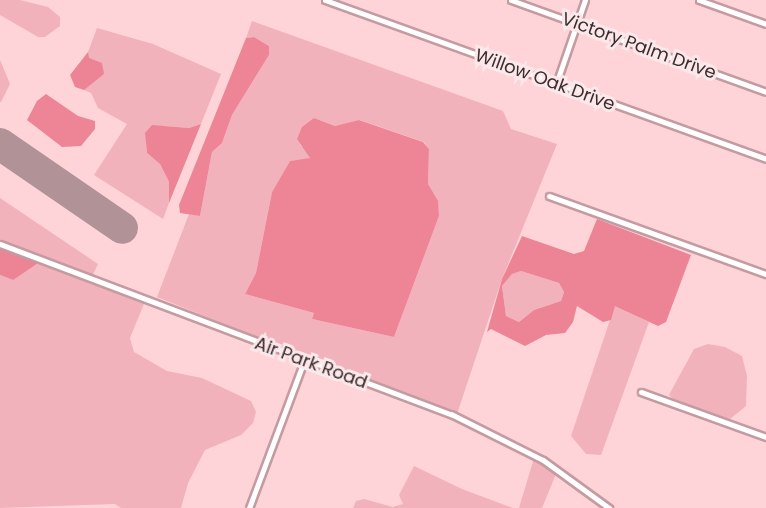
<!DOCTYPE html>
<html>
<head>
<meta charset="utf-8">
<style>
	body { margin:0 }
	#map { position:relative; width:766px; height:508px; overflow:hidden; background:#fed4d9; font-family:Poppins,sans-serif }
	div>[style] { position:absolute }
	.green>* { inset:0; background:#f2b2bb }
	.forest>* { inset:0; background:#ec8495 }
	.water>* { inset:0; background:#ed8597 }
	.runway>* { height:32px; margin:-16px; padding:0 16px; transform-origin:16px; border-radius:16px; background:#b19296 }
	.roads { filter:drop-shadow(2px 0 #c39ba0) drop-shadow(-2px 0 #c39ba0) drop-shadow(0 2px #c39ba0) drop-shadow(0 -2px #c39ba0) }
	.minor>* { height:5px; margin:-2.5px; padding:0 2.5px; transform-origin:2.5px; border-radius:2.5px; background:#fff }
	span { translate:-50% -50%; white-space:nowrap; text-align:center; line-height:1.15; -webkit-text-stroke:6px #fae8ea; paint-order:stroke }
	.street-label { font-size:18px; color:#3c2c2e }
</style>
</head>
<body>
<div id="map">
	<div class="green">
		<div style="clip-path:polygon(0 0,20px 0,48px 7px,60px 17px,60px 26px,45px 37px,38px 37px,0 15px)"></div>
		<div style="clip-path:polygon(evenodd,252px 21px,503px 111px,511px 129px,557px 144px,502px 279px,456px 417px,157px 297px,189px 214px,200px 216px,212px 152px,222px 143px,232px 115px,269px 55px,269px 46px,254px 37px,246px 38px,252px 21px,314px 118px,335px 126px,360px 120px,424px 142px,429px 149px,428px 184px,437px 201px,439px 216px,394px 337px,312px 319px,314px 313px,245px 294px,256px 273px,272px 192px,290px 161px,310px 159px,307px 150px,300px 145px,314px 118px)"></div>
		<div style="clip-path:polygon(97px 28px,153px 44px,221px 74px,201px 124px,189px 128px,165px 126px,146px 143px,147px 153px,160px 164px,169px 182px,169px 203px,163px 219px,94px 175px,127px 124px,98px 108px,91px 93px,84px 90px,88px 52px)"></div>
		<div style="clip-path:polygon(0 60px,10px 84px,1px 102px,0 102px)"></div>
		<div style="clip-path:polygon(0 198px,98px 264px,91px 279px,146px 299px,130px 338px,134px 352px,167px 371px,202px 378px,251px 401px,256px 412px,253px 423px,241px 435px,205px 450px,188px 483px,181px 508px,121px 508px,115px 504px,0 508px,0 275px,13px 280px,0 246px)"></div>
		<div style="clip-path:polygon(521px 271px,559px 283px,564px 292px,561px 301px,534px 310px,519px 322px,506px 316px,502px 286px,512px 274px)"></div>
		<div style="clip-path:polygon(615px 305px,649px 322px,601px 455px,586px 454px,571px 436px)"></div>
		<div style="clip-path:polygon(708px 344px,725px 347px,742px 356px,747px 376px,746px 406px,730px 419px,683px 411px,669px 395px,694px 349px)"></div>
		<div style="clip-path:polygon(534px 458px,556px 474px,542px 508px,519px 508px)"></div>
		<div style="clip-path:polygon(414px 466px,462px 489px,513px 508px,353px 508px,356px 501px,364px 499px,393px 507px,403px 504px,399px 495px)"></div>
	</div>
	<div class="forest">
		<div style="clip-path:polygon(88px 52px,89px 58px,102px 63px,104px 74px,84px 90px,75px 87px,70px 75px)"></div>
		<div style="clip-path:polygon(201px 124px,169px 203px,169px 182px,160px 164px,147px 153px,145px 133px,152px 125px,189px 128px)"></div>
		<div style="clip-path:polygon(evenodd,597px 219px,691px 255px,666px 322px,658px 326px,615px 306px,611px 320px,603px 322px,577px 306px,573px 322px,565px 333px,546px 335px,525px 346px,491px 329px,487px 332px,502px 279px,522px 236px,574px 254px,584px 251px,597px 219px,521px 271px,559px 283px,564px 292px,561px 301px,534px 310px,519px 322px,506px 316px,502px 286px,512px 274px,521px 271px)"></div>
		<div style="clip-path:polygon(0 246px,41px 261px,13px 280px,0 275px)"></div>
	</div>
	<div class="water">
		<div style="clip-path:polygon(254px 37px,269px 46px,269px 55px,232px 115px,222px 143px,212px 152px,200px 216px,180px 213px,179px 205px,246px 38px)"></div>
		<div style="clip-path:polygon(46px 94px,78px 116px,95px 121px,95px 129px,81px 146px,62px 147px,27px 120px,37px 101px)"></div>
		<div style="clip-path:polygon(314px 118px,335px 126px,359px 120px,423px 142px,429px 149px,428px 184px,438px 201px,439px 216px,394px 337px,312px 319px,314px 313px,245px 294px,256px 273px,272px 192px,290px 161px,310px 158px,297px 139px,302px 127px)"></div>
	</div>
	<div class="runway">
		<div style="left:0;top:144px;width:148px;rotate:34.5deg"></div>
	</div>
	<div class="roads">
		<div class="minor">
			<div style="left:325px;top:0;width:469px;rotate:19.8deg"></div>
			<div style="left:511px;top:0;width:271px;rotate:19.8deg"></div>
			<div style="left:699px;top:0;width:71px;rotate:19.7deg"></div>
			<div style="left:556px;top:84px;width:89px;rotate:-71deg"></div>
			<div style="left:549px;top:196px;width:231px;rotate:19.8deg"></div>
			<div style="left:0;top:244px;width:482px;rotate:20.7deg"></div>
			<div style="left:451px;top:414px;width:103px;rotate:26.6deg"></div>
			<div style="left:543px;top:460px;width:82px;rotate:36deg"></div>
			<div style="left:641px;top:392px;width:133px;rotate:19.8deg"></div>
			<div style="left:249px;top:508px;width:157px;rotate:-69.5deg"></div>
		</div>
	</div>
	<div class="street-label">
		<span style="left:639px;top:46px;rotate:20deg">Victory Palm Drive</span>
		<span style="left:545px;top:80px;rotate:20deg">Willow Oak Drive</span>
		<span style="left:311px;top:363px;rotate:20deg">Air Park Road</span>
	</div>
</div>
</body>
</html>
